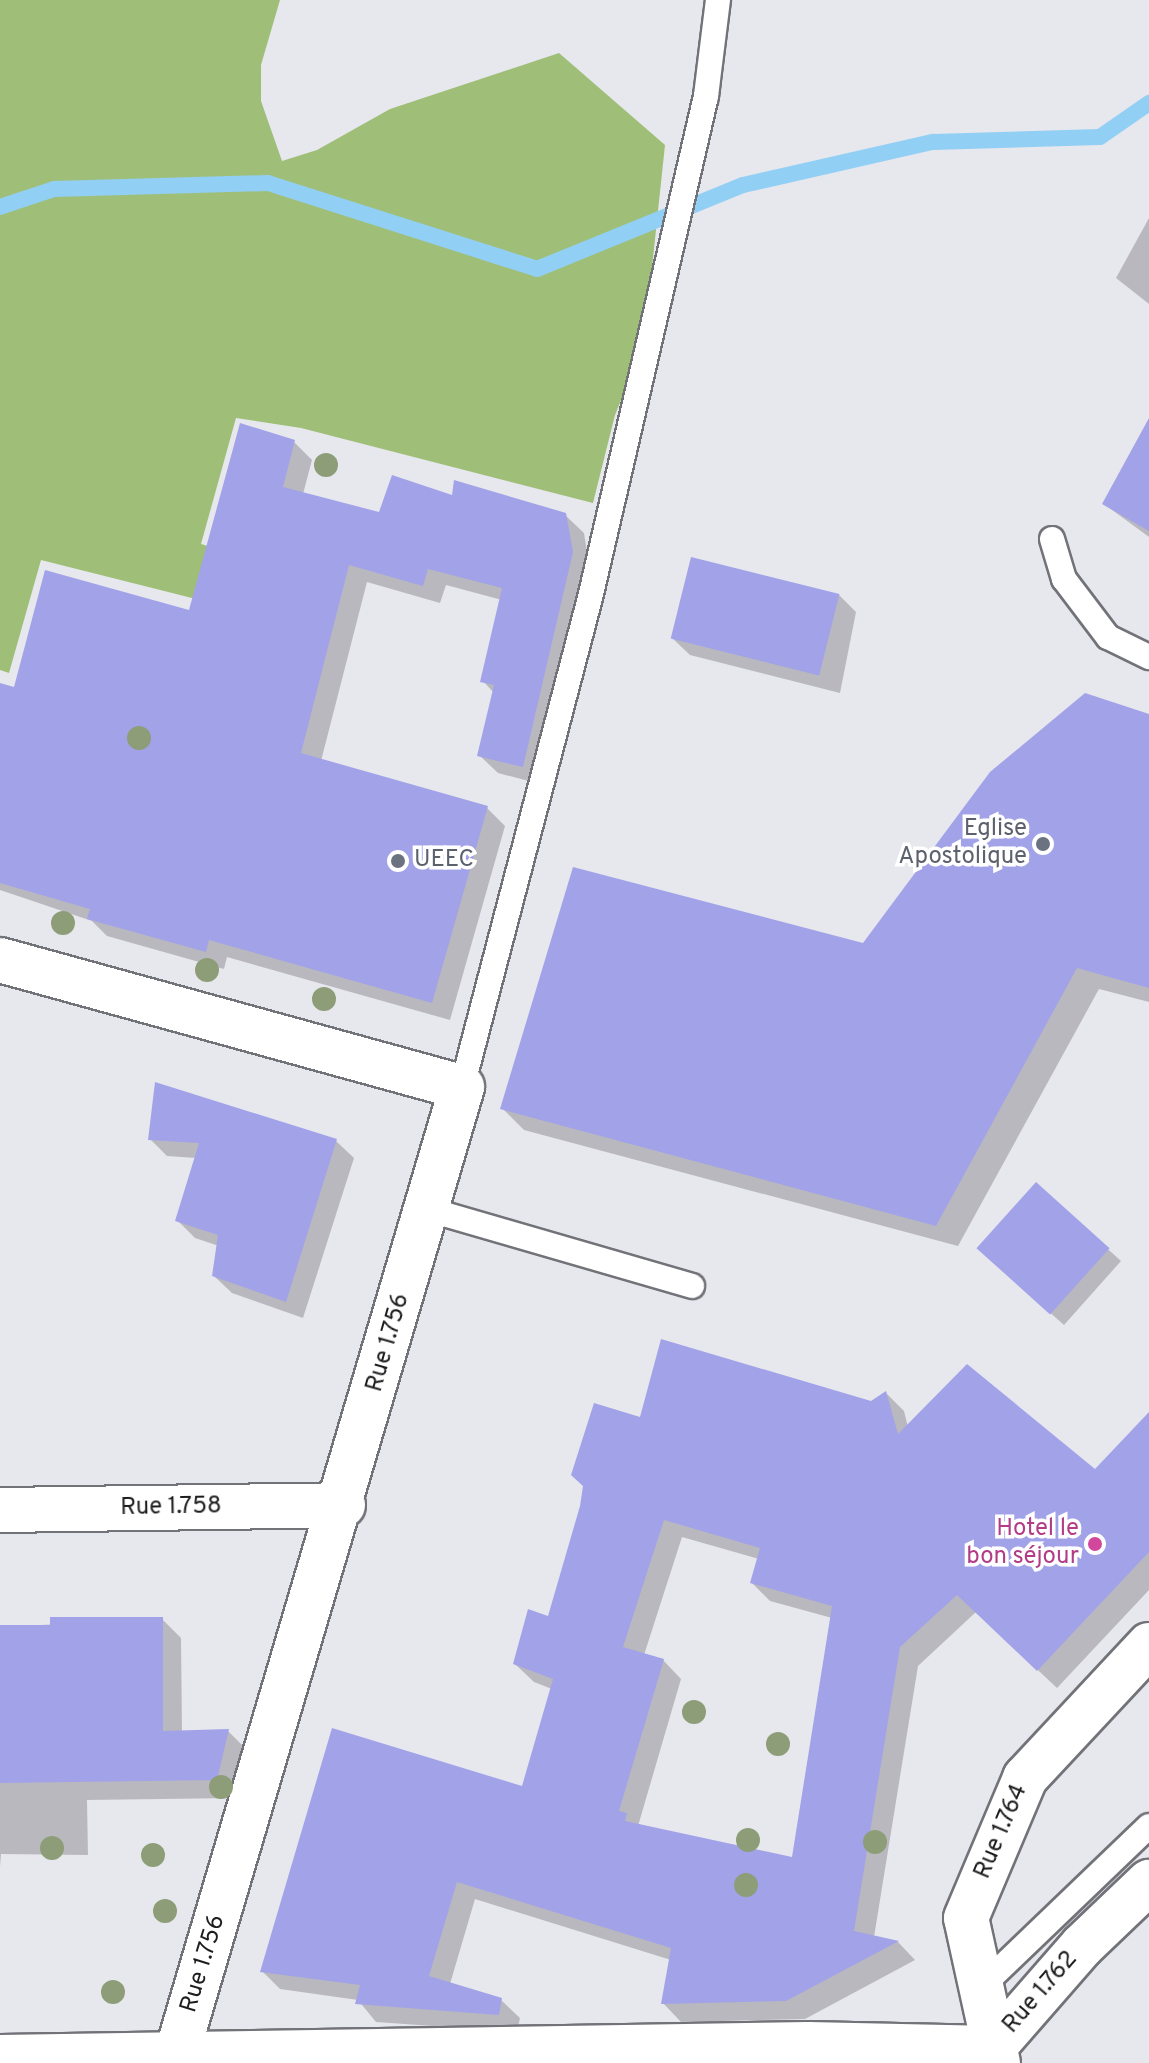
<!DOCTYPE html>
<html>
<head>
<meta charset="utf-8">
<style>
	body { margin:0 }
	#map { position:relative; width:1149px; height:2063px; overflow:hidden; background:#e7e7ee; font-family:Overpass,sans-serif }
	div>[style] { position:absolute }
	.forest>* { inset:0; background:#9fbf78 }
	.shadow>* { inset:0; background:#0003 }
	.stream>* { height:16px; margin:-8px; padding:0 8px; transform-origin:8px; border-radius:8px; background:#92cff5 }
	.building>* { inset:0; background:#a2a2e9; transform-origin:0 0 }
	.roads { filter:drop-shadow(2px 0 #727279) drop-shadow(-2px 0 #727279) drop-shadow(0 2px #727279) drop-shadow(0 -2px #727279) }
	.lane>* { height:24px; margin:-12px; padding:0 12px; transform-origin:12px; border-radius:12px; background:#fff }
	.street>* { height:44px; margin:-22px; padding:0 22px; transform-origin:22px; border-radius:22px; background:#fff }
	.trees>* { width:24px; height:24px; margin:-12px; border-radius:50%; background:#8d9d77 }
	.dots>* { width:22px; height:22px; translate:-50% -50%; box-sizing:border-box; border:4px solid #fff; border-radius:50% }
	span { translate:-50% -50%; white-space:nowrap; text-align:center; line-height:1.15; -webkit-text-stroke:7px #fff; paint-order:stroke }
	.worship-label { font-size:24px; color:#5b616d }
	.right { translate:-100% -50%; text-align:right }
	.left { translate:0 -50%; text-align:left }
	.street-label { font-size:24px; color:#1d1d1f }
	.hotel-label { font-size:24px; color:#b23c85 }
</style>
</head>
<body>
<div id="map">
	<div class="forest">
		<div style="clip-path:polygon(0 0,280px 0,261px 65px,261px 101px,282px 161px,317px 150px,390px 109px,559px 53px,665px 145px,644px 343px,615px 415px,593px 503px,301px 428px,236px 418px,201px 544px,243px 557px,196px 599px,41px 560px,9px 673px,0 670px)"></div>
	</div>
	<div class="shadow">
		<div style="clip-path:polygon(1149px 218px,1149px 304px,1116px 278px)"></div>
		<div style="clip-path:polygon(1149px 423px,1149px 537px,1104px 504px)"></div>
		<div style="clip-path:polygon(294px 442px,312px 460px,303px 494px,381px 514px,454px 498px,565px 515px,584px 533px,590px 571px,540px 784px,498px 773px,479px 755px,494px 693px,483px 681px,502px 600px,446px 585px,440px 603px,367px 582px,321px 761px,487px 808px,505px 826px,450px 1020px,227px 957px,224px 969px,107px 936px,92px 921px,0 890px,0 685px,15px 689px,190px 612px)"></div>
		<div style="clip-path:polygon(839px 595px,856px 612px,840px 693px,690px 655px,672px 638px)"></div>
		<div style="clip-path:polygon(1149px 716px,1149px 1002px,1099px 989px,958px 1246px,524px 1130px,503px 1109px,864px 945px)"></div>
		<div style="clip-path:polygon(150px 1139px,336px 1141px,354px 1158px,303px 1318px,232px 1293px,214px 1276px,219px 1246px,195px 1238px,177px 1220px,196px 1158px,167px 1156px)"></div>
		<div style="clip-path:polygon(1037px 1185px,1121px 1261px,1064px 1325px,991px 1260px)"></div>
		<div style="clip-path:polygon(evenodd,886px 1393px,904px 1411px,908px 1427px,1095px 1471px,1149px 1415px,1149px 1590px,1057px 1688px,976px 1612px,918px 1666px,874px 1937px,898px 1942px,915px 1960px,805px 2019px,681px 2022px,663px 2003px,671px 1960px,475px 1899px,450px 1984px,501px 2000px,520px 2018px,517px 2032px,376px 2022px,358px 2000px,280px 1989px,262px 1971px,523px 1789px,552px 1689px,534px 1682px,515px 1664px,550px 1619px,642px 1419px,871px 1403px,886px 1393px,682px 1537px,759px 1559px,752px 1583px,770px 1601px,832px 1618px,793px 1859px,638px 1826px,681px 1679px,663px 1660px,644px 1655px,682px 1537px)"></div>
		<div style="clip-path:polygon(162px 1619px,181px 1638px,182px 1732px,228px 1731px,247px 1750px,236px 1798px,87px 1800px,88px 1855px,1px 1854px,0 1867px,0 1627px)"></div>
	</div>
	<div class="stream">
		<div style="left:0;top:207px;width:57px;rotate:-18.4deg"></div>
		<div style="left:54px;top:189px;width:214px;rotate:-1.6deg"></div>
		<div style="left:268px;top:183px;width:282px;rotate:17.7deg"></div>
		<div style="left:537px;top:269px;width:222px;rotate:-22.2deg"></div>
		<div style="left:743px;top:185px;width:195px;rotate:-12.8deg"></div>
		<div style="left:933px;top:142px;width:167px;rotate:-1.7deg"></div>
		<div style="left:1100px;top:137px;width:60px;rotate:-34.8deg"></div>
	</div>
	<div class="building">
		<div style="clip-path:polygon(1149px 418px,1149px 531px,1102px 504px)"></div>
		<div style="clip-path:polygon(240px 423px,295px 440px,283px 487px,379px 512px,392px 475px,452px 495px,454px 480px,566px 513px,573px 552px,523px 767px,477px 756px,494px 685px,480px 682px,502px 588px,428px 569px,423px 586px,349px 565px,301px 753px,488px 806px,432px 1003px,209px 940px,206px 952px,87px 919px,90px 909px,0 883px,0 683px,14px 687px,45px 570px,189px 610px)"></div>
		<div style="left:691px;top:557px;width:153px;height:84px;rotate:14deg"></div>
		<div style="clip-path:polygon(1085px 693px,1149px 714px,1149px 988px,1077px 968px,936px 1226px,500px 1109px,573px 867px,863px 943px,990px 772px)"></div>
		<div style="clip-path:polygon(155px 1082px,337px 1139px,286px 1302px,212px 1276px,218px 1235px,175px 1221px,199px 1143px,148px 1140px)"></div>
		<div style="left:1036px;top:1182px;width:99px;height:89px;rotate:42deg"></div>
		<div style="clip-path:polygon(evenodd,661px 1339px,871px 1401px,886px 1391px,898px 1434px,967px 1364px,1095px 1469px,1149px 1412px,1149px 1552px,1037px 1671px,957px 1595px,900px 1647px,854px 1931px,899px 1941px,786px 2001px,661px 2004px,671px 1948px,457px 1882px,429px 1976px,502px 1998px,499px 2015px,355px 2004px,360px 1985px,260px 1972px,332px 1728px,522px 1786px,553px 1679px,513px 1664px,528px 1609px,548px 1616px,580px 1506px,583px 1486px,571px 1475px,594px 1403px,640px 1417px,661px 1339px,664px 1520px,760px 1548px,750px 1583px,832px 1606px,792px 1857px,625px 1821px,627px 1813px,619px 1811px,664px 1659px,623px 1647px,664px 1520px)"></div>
		<div style="clip-path:polygon(50px 1617px,163px 1617px,163px 1731px,229px 1729px,217px 1780px,0 1783px,0 1625px,50px 1625px)"></div>
	</div>
	<div class="roads">
		<div class="lane">
			<div style="left:1052px;top:539px;width:42px;rotate:73.3deg"></div>
			<div style="left:1064px;top:579px;width:73px;rotate:52.8deg"></div>
			<div style="left:1108px;top:637px;width:46px;rotate:26deg"></div>
			<div style="left:462px;top:1087px;width:510px;rotate:-75.34deg"></div>
			<div style="left:591px;top:594px;width:511px;rotate:-77deg"></div>
			<div style="left:706px;top:96px;width:97px;rotate:-82.9deg"></div>
			<div style="left:427px;top:1209px;width:276px;rotate:16.2deg"></div>
			<div style="left:982px;top:1986px;width:231px;rotate:-43.8deg"></div>
		</div>
		<div class="street">
			<div style="left:0;top:960px;width:479px;rotate:15.4deg"></div>
			<div style="left:462px;top:1087px;width:1010px;rotate:106.44deg"></div>
			<div style="left:0;top:1510px;width:343px;rotate:-0.8deg"></div>
			<div style="left:0;top:2057px;width:808px;rotate:-0.92deg"></div>
			<div style="left:808px;top:2044px;width:185px;rotate:1.2deg"></div>
			<div style="left:993px;top:2048px;width:135px;rotate:-48.9deg"></div>
			<div style="left:1082px;top:1946px;width:93px;rotate:-43.7deg"></div>
			<div style="left:998px;top:2063px;width:148px;rotate:-102.4deg"></div>
			<div style="left:966px;top:1918px;width:152px;rotate:-67.1deg"></div>
			<div style="left:1025px;top:1778px;width:182px;rotate:-47deg"></div>
		</div>
	</div>
	<div class="trees">
		<div style="left:326px;top:465px"></div>
		<div style="left:139px;top:738px"></div>
		<div style="left:63px;top:923px"></div>
		<div style="left:207px;top:970px"></div>
		<div style="left:324px;top:999px"></div>
		<div style="left:694px;top:1712px"></div>
		<div style="left:778px;top:1744px"></div>
		<div style="left:221px;top:1787px"></div>
		<div style="left:748px;top:1840px"></div>
		<div style="left:875px;top:1842px"></div>
		<div style="left:52px;top:1848px"></div>
		<div style="left:153px;top:1855px"></div>
		<div style="left:746px;top:1885px"></div>
		<div style="left:165px;top:1911px"></div>
		<div style="left:113px;top:1992px"></div>
	</div>
	<div class="dots">
		<div style="left:1043px;top:844px;background:#6b7280"></div>
		<div style="left:398px;top:861px;background:#6b7280"></div>
		<div style="left:1095px;top:1544px;background:#d1479c"></div>
	</div>
	<div class="worship-label">
		<span class="right" style="left:1027px;top:844px">Eglise<br>Apostolique</span>
		<span class="left" style="left:414px;top:861px">UEEC</span>
	</div>
	<div class="street-label">
		<span style="left:389px;top:1343px;rotate:-74deg">Rue 1.756</span>
		<span style="left:171px;top:1508px;rotate:-1deg">Rue 1.758</span>
		<span style="left:1002px;top:1832px;rotate:-67deg">Rue 1.764</span>
		<span style="left:204px;top:1964px;rotate:-73deg">Rue 1.756</span>
		<span style="left:1041px;top:1993px;rotate:-49deg">Rue 1.762</span>
	</div>
	<div class="hotel-label">
		<span class="right" style="left:1079px;top:1544px">Hotel le<br>bon séjour</span>
	</div>
</div>
</body>
</html>
